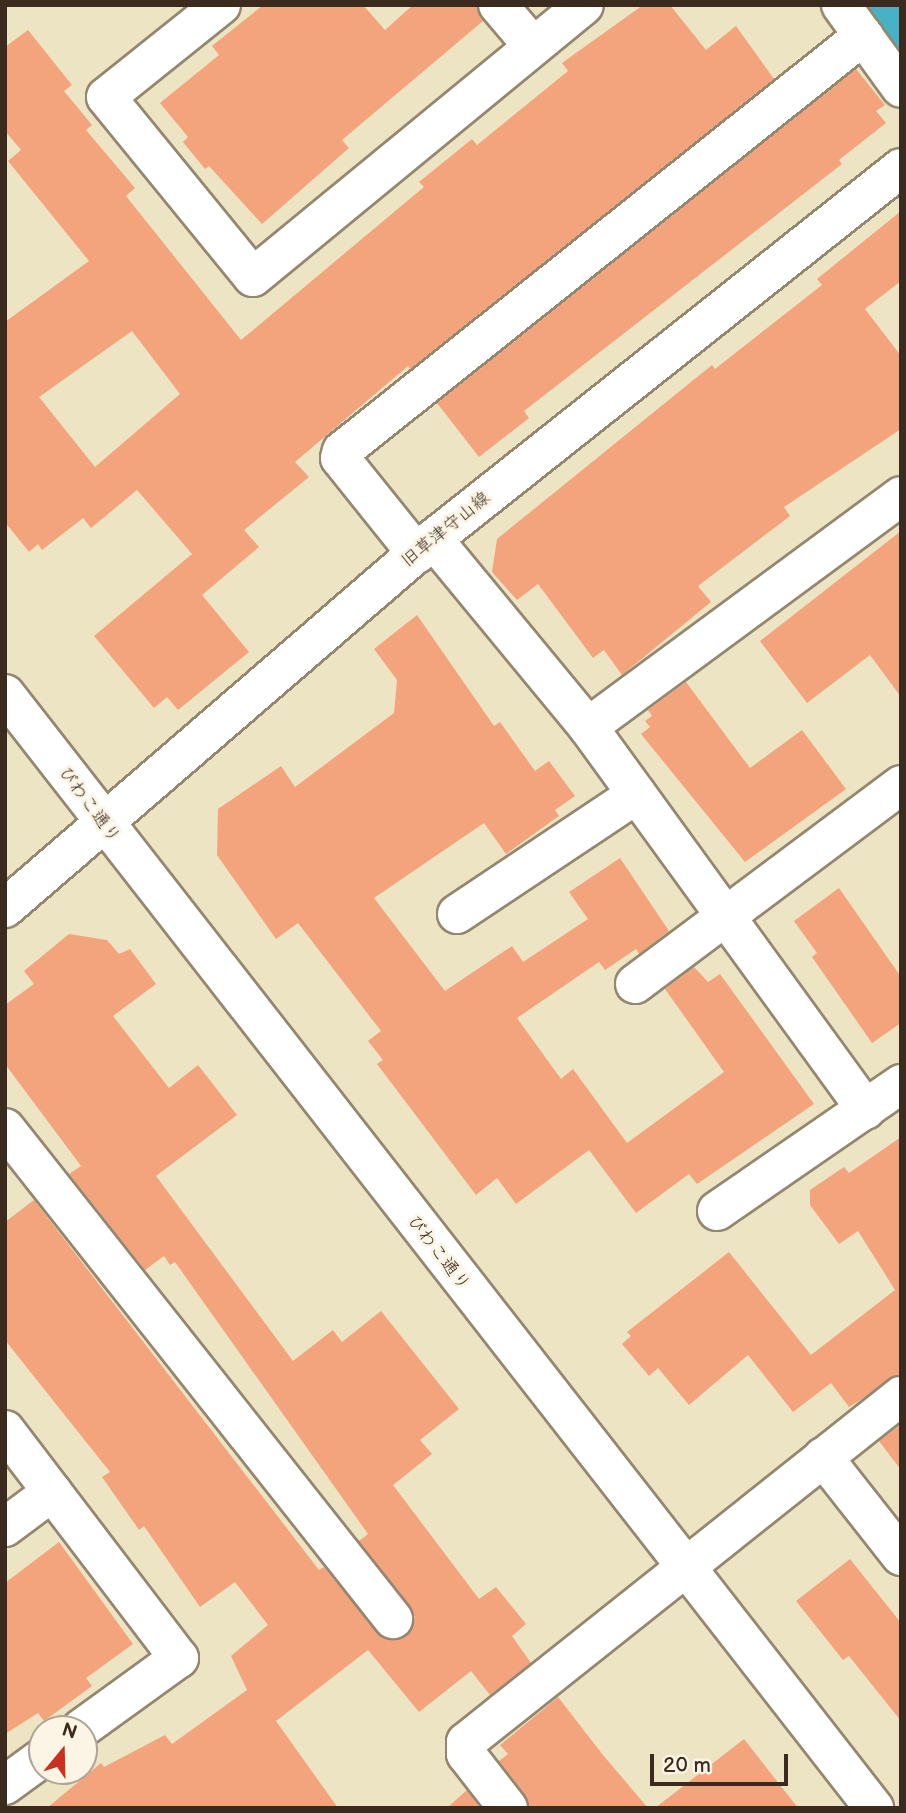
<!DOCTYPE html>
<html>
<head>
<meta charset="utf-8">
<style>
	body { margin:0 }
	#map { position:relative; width:906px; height:1813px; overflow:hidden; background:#ece4c3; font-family:"Balsamiq Sans","Klee One",sans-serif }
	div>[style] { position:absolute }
	.river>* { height:82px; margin:-41px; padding:0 41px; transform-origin:41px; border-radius:41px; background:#47b1c6 }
	.building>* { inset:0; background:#f4a47d }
	.roads { filter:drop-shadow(2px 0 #948770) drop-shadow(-2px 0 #948770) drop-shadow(0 2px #948770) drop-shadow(0 -2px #948770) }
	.minor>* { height:38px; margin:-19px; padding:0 19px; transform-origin:19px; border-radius:19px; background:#fff }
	span { translate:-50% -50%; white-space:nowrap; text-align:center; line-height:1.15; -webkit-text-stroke:6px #fcf5e5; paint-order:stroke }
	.street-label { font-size:18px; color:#3b2a1e }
	.frame { position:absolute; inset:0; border:7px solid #3b2a1e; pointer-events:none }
	.north { position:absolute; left:28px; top:1715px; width:70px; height:70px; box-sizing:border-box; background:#fcf5e5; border:2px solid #afa495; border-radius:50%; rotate:19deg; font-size:19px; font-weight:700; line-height:28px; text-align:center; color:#3b2a1e }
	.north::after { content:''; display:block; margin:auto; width:24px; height:32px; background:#c8321e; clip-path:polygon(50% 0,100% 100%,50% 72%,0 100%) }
	.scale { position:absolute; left:650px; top:1754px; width:138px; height:32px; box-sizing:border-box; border:4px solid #3b2a1e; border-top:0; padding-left:9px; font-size:21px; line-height:24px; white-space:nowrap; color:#3b2a1e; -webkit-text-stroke:5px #fcf5e5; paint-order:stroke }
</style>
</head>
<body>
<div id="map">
	<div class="river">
		<div style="left:881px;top:5px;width:33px;rotate:52deg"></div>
	</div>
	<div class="building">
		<div style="clip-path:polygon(263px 5px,363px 5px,385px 30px,413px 5px,477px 5px,483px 21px,342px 140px,349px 148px,262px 224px,209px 166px,205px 169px,183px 142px,188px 137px,160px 103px,219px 55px,212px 46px)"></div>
		<div style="clip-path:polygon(evenodd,643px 5px,670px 5px,706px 50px,736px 26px,774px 79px,410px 369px,408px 366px,295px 462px,309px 477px,244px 530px,259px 547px,202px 595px,249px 652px,178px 710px,167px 697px,154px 708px,94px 636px,192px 554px,137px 490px,91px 528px,83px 518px,42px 550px,38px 544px,29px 552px,5px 522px,5px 322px,89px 261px,8px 161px,21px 150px,5px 131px,5px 47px,28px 30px,72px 85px,64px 91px,92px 125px,86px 130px,135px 188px,126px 196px,241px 340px,424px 187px,419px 182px,472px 139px,477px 145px,568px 71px,562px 63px,643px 5px,132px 331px,180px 394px,95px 467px,39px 397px,132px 331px)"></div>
		<div style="clip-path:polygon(856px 69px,885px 105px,876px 111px,886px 123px,839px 160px,842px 164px,524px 411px,529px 418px,479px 457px,437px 403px)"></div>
		<div style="clip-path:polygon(901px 211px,901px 281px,865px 309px,901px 356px,901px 429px,784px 507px,790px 516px,698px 586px,711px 602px,622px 675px,604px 650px,593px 658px,538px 584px,517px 600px,492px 572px,497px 539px,712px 365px,715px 369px,822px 285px,817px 279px)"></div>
		<div style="clip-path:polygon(901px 531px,901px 697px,870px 655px,807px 703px,760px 641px)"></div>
		<div style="clip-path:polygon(417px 615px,494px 726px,500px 722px,535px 771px,549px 761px,575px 796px,555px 810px,559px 816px,506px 854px,484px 823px,374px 898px,445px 991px,512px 946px,523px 962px,588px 919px,569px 892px,620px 858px,669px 931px,639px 954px,636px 949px,605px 970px,599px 962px,517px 1018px,561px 1079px,573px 1069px,627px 1143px,724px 1072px,665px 989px,694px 967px,708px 982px,720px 974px,814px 1104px,697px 1184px,689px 1174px,636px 1213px,589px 1150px,516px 1204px,497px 1178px,476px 1195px,377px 1064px,383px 1060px,368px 1041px,381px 1031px,298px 923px,276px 939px,217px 855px,218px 809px,281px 766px,295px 787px,394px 713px,397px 680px,374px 649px)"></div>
		<div style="clip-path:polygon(686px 682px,750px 768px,802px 730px,846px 789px,745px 862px,641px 734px,650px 727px,645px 721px,652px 716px,648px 710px)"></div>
		<div style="clip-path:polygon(839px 888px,901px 977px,901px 1023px,872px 1043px,812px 957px,817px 953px,794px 921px)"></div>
		<div style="clip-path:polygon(69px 934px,107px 940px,119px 954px,130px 949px,156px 984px,113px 1016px,169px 1088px,198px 1065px,237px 1115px,156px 1176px,293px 1361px,333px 1330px,342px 1342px,381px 1311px,459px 1409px,420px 1440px,432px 1454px,393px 1485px,479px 1599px,496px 1587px,526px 1624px,512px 1636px,531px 1663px,490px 1695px,471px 1671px,419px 1712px,368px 1650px,276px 1721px,338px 1808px,47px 1808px,101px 1763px,104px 1767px,165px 1735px,172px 1744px,247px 1690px,231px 1656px,268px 1625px,235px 1582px,200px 1607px,144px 1526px,139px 1530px,102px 1477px,110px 1472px,5px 1340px,5px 1222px,34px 1200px,319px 1570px,324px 1567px,384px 1639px,406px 1637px,415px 1617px,359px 1541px,368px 1534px,175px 1262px,170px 1265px,164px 1256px,145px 1270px,69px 1174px,81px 1166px,5px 1064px,5px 1005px,34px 984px,24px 971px)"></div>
		<div style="clip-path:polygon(901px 1137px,901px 1375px,849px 1407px,831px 1383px,793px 1412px,748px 1355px,689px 1405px,658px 1368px,649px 1376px,622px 1344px,631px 1336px,627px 1332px,729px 1252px,811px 1355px,895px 1290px,858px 1231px,839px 1244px,810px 1205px,810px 1190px,844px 1167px,849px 1173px)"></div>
		<div style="clip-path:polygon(901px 1424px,901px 1470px,879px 1441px)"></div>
		<div style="clip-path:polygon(59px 1542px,133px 1644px,86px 1678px,92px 1686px,44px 1721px,38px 1713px,5px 1734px,5px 1583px)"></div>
		<div style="clip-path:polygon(850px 1559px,901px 1623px,901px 1721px,849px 1656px,843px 1660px,796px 1601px)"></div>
		<div style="clip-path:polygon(558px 1697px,603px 1755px,648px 1808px,529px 1808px,525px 1795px,499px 1761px,508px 1754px,500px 1745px)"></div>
		<div style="clip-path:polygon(744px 1739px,798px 1808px,655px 1808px)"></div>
		<div style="clip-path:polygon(467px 1790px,480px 1808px,447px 1808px)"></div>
	</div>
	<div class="roads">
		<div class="minor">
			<div style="left:221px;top:5px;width:147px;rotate:141.3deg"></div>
			<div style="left:106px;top:97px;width:232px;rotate:50.8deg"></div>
			<div style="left:253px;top:277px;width:428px;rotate:-39.4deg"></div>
			<div style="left:498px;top:5px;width:54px;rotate:49.5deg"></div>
			<div style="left:841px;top:5px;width:102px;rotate:54.1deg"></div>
			<div style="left:433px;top:539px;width:244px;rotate:50.5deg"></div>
			<div style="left:588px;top:727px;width:473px;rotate:54deg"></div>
			<div style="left:417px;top:554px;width:123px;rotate:-128.7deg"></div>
			<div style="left:340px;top:458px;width:7px;rotate:-74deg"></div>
			<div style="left:342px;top:451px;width:667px;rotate:-38.55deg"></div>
			<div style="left:5px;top:694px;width:1413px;rotate:52.04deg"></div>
			<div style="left:588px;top:727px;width:389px;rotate:-36.4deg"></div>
			<div style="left:5px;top:908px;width:565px;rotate:-40.77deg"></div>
			<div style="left:433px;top:539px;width:597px;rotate:-38.41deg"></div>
			<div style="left:457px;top:914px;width:216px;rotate:-33.7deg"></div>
			<div style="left:635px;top:984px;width:332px;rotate:-36.8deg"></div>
			<div style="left:5px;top:1128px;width:626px;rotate:51.68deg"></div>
			<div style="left:717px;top:1211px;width:224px;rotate:-34.6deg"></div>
			<div style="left:5px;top:1430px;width:287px;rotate:52.7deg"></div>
			<div style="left:179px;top:1658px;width:121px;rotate:144.1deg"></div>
			<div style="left:823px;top:1457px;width:126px;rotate:51.8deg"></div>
			<div style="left:5px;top:1527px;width:59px;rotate:-36.7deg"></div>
			<div style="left:5px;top:1785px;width:46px;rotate:-36.1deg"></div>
			<div style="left:508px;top:1808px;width:68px;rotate:-127.9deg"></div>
			<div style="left:466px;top:1754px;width:12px;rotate:-90deg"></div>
			<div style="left:466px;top:1742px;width:556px;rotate:-38.5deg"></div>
		</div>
	</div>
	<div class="street-label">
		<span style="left:446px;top:530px;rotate:-39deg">旧草津守山線</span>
		<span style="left:89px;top:805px;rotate:53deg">びわこ通り</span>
		<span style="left:438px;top:1253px;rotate:52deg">びわこ通り</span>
	</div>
	<div class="frame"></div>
	<div class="north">N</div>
	<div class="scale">20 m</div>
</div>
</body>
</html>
